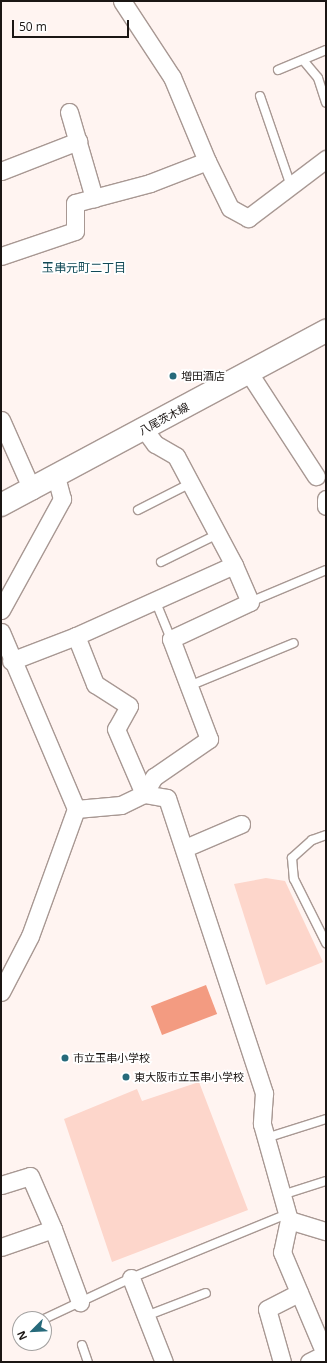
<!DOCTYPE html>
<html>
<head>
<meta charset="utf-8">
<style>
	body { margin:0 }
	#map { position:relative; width:327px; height:1363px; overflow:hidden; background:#fff4f1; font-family:"Open Sans","Noto Sans JP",sans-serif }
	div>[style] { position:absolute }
	.green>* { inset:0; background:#fdd6cb }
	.water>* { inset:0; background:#f39b81; transform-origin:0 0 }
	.roads { filter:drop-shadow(1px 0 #a89893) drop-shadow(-1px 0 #a89893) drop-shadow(0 1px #a89893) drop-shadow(0 -1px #a89893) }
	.lane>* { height:8px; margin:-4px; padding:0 4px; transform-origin:4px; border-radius:4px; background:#fff }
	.street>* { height:17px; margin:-8.5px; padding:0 8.5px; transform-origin:8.5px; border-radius:8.5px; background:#fff }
	.primary>* { height:22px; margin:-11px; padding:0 11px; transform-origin:11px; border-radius:11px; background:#fff }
	.dots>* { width:11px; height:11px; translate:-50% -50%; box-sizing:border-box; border:2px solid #fff; border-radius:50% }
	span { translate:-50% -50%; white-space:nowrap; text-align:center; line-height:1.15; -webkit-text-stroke:3.5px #fff; paint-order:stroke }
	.poi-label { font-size:11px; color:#1b1614 }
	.left { translate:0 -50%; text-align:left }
	.street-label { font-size:11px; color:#1b1614 }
	.neighbourhood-label { font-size:12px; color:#114a57 }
	.frame { position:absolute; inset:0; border:2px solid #1b1614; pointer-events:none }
	.north { position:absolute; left:12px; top:1311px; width:40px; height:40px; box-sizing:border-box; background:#fff; border:1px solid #a4a2a1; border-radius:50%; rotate:246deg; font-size:11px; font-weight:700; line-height:16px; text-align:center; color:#1b1614 }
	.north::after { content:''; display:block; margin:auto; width:14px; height:18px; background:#266a7b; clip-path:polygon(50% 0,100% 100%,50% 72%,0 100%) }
	.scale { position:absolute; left:12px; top:20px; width:117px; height:18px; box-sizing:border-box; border:2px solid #1b1614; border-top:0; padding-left:5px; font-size:12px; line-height:14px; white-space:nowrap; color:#1b1614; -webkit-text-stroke:3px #fff; paint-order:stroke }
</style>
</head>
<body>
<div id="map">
	<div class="green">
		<div style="clip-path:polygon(266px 878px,285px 881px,323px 962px,266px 985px,234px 884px)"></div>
		<div style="clip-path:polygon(199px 1082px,248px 1210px,112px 1262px,64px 1119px,137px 1089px,142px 1101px)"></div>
	</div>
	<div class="water">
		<div style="left:206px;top:985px;width:31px;height:59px;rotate:69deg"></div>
	</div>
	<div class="roads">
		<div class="lane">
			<div style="left:303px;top:60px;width:23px;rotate:50deg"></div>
			<div style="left:318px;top:78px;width:26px;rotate:72deg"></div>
			<div style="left:278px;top:70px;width:52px;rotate:-22.6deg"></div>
			<div style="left:260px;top:96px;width:95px;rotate:71deg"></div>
			<div style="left:138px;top:510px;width:59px;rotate:-27deg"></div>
			<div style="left:161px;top:562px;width:64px;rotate:-26.2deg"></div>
			<div style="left:155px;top:600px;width:42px;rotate:67.7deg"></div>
			<div style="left:250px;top:602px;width:82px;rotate:-22.8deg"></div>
			<div style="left:189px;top:686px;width:113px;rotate:-22.3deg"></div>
			<div style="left:326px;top:835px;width:15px;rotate:160deg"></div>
			<div style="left:312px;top:840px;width:27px;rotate:138deg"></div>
			<div style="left:292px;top:858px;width:21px;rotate:85deg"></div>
			<div style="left:294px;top:879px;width:72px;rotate:63.4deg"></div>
			<div style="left:266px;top:1138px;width:63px;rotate:-17.6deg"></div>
			<div style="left:282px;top:1195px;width:46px;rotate:-17.7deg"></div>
			<div style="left:146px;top:1316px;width:64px;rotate:-21deg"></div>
			<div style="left:44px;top:1319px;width:96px;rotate:-25.2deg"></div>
			<div style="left:131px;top:1278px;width:169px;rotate:-22.3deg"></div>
			<div style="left:82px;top:1345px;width:18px;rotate:71deg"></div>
		</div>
		<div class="street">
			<div style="left:122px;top:1px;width:91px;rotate:56.7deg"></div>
			<div style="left:172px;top:77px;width:91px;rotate:67.4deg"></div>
			<div style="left:207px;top:161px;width:52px;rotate:63.9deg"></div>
			<div style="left:230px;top:208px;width:21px;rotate:29deg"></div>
			<div style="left:248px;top:218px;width:98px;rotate:-37.1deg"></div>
			<div style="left:69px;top:112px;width:90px;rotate:73.8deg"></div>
			<div style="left:1px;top:171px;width:83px;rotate:-21.3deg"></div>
			<div style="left:1px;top:256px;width:78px;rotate:-18.7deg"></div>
			<div style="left:75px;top:231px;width:28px;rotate:-90deg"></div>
			<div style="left:75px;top:203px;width:78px;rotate:-14.9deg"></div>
			<div style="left:150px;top:183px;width:61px;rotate:-21.1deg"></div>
			<div style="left:249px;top:373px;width:123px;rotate:57deg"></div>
			<div style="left:1px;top:420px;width:77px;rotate:66.1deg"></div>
			<div style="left:326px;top:499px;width:7px;rotate:90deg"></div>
			<div style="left:1px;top:610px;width:127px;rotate:-61.2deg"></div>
			<div style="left:62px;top:499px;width:24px;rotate:-105deg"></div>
			<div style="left:1px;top:632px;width:192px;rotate:67deg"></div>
			<div style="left:76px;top:809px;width:135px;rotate:109.9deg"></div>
			<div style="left:30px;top:936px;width:63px;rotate:117.4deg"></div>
			<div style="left:76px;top:636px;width:52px;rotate:68.4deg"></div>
			<div style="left:95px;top:684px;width:40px;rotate:32.9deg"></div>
			<div style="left:129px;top:706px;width:26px;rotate:119deg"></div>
			<div style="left:116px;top:729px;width:71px;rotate:66.7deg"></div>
			<div style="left:11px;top:661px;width:70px;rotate:-21deg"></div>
			<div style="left:76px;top:636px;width:173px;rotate:-24.2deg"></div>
			<div style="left:144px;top:794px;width:20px;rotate:-60deg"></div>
			<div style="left:154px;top:777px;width:67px;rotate:-34.6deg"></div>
			<div style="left:209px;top:739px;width:107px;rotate:-110.8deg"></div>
			<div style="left:171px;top:639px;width:87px;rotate:-25.1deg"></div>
			<div style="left:250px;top:602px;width:40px;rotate:-113.4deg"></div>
			<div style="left:234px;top:565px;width:123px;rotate:-118deg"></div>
			<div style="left:176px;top:456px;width:24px;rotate:-150deg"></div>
			<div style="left:155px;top:444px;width:17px;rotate:-126deg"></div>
			<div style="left:76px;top:809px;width:45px;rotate:-5.1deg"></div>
			<div style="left:121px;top:805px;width:25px;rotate:-26deg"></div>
			<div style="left:144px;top:794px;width:23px;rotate:10deg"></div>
			<div style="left:167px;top:798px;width:311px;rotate:71.8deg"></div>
			<div style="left:264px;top:1093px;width:31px;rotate:94deg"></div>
			<div style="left:262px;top:1124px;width:100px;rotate:74.3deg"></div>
			<div style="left:289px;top:1220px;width:39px;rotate:17deg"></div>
			<div style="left:185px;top:848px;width:61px;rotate:-23.2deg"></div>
			<div style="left:1px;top:1185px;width:30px;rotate:-17deg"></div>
			<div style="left:30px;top:1176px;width:58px;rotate:66.5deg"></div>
			<div style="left:53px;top:1229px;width:78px;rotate:69.7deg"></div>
			<div style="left:289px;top:1220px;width:33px;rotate:102deg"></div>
			<div style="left:282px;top:1252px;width:111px;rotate:67.1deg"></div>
			<div style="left:325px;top:1354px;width:18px;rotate:153deg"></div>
			<div style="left:1px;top:1247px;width:55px;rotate:-19.1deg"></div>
			<div style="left:131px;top:1278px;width:90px;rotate:68.6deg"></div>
			<div style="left:282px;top:1362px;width:55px;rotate:-105.8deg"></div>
			<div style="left:267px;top:1309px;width:36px;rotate:-27deg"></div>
		</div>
		<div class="primary">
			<div style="left:1px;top:505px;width:369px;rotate:-28.2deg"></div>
		</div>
	</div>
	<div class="dots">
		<div style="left:173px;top:376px;background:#266a7b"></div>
		<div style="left:65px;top:1058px;background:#266a7b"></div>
		<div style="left:126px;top:1077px;background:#266a7b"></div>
	</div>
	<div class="poi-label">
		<span class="left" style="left:181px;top:376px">増田酒店</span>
		<span class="left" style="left:73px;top:1058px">市立玉串小学校</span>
		<span class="left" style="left:134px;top:1077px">東大阪市立玉串小学校</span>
	</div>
	<div class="street-label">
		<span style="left:164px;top:419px;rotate:-28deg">八尾茨木線</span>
	</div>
	<div class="neighbourhood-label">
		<span style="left:84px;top:268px">玉串元町二丁目</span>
	</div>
	<div class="frame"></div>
	<div class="north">N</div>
	<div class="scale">50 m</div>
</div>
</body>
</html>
